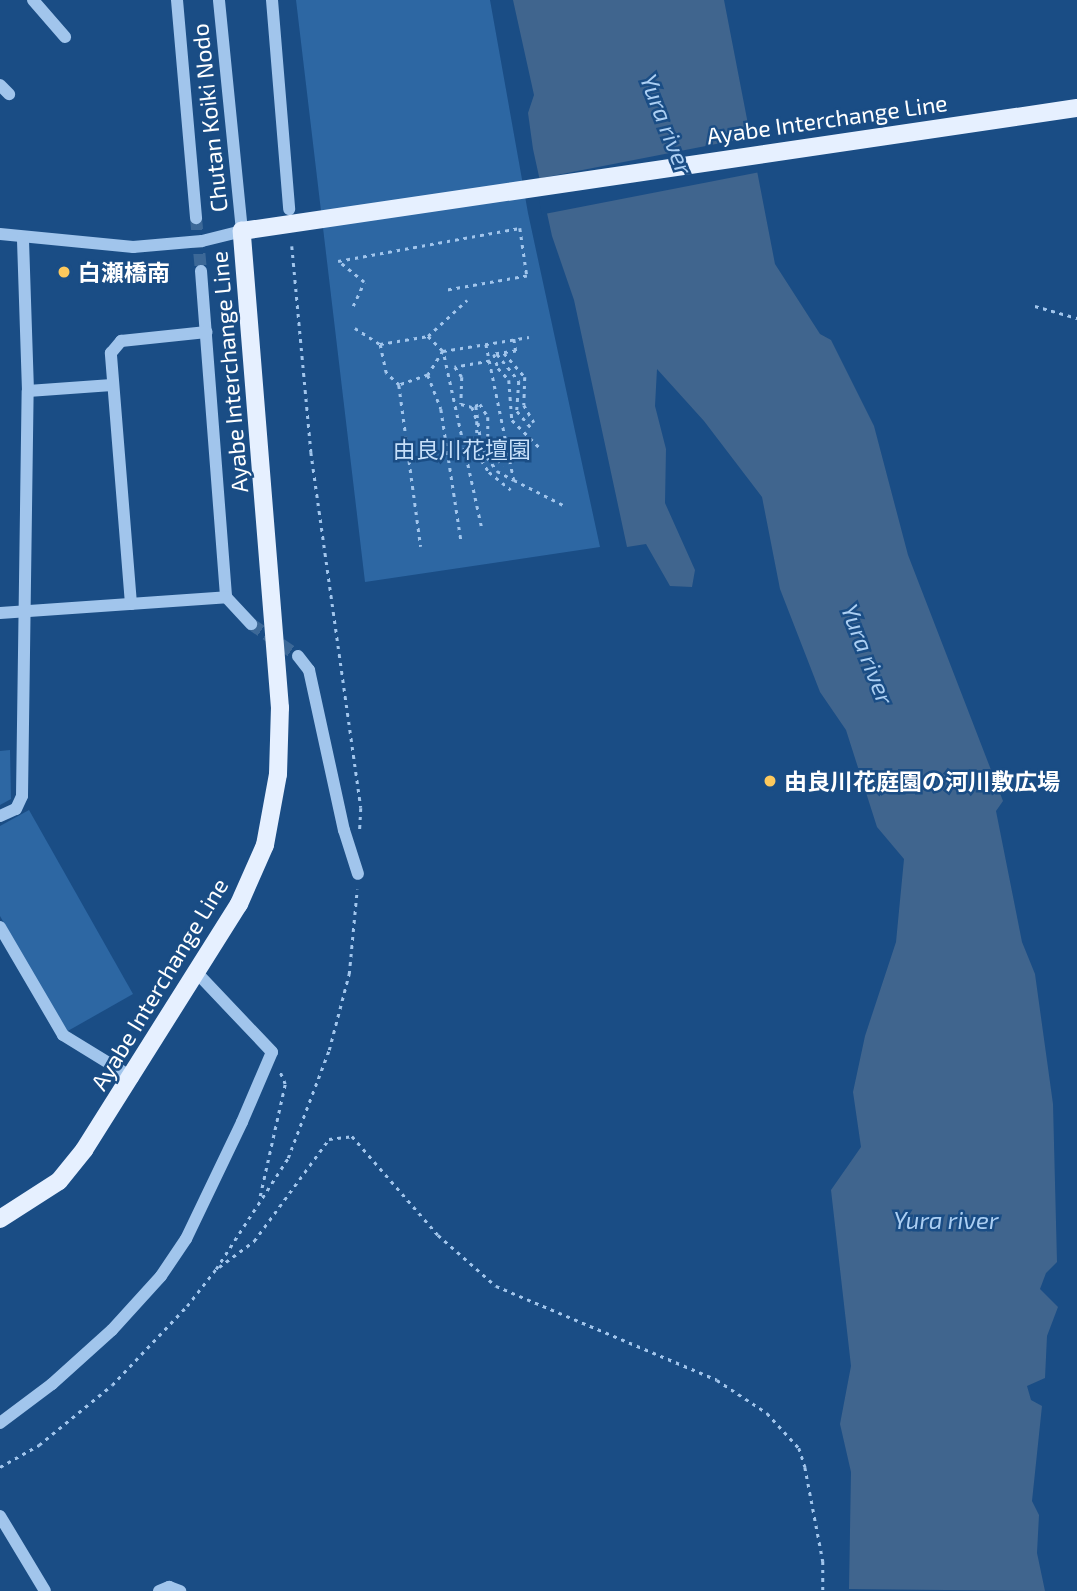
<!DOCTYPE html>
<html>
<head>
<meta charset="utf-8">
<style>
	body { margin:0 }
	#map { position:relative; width:1077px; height:1591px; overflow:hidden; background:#1a4d85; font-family:"Exo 2","Noto Sans JP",sans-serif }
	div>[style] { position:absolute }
	.green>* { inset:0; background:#2d67a3 }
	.water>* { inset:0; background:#40658e }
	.pier>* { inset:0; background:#1a4d85; transform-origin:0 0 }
	.minor-tunnel>* { height:12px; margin-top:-6px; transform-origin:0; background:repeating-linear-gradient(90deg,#3c6897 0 12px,transparent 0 18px) }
	.path>* { height:2.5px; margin-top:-1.25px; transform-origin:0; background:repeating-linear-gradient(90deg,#a1c5ec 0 3.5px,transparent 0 8.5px) }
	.minor>* { height:12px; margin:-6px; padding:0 6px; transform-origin:6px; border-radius:6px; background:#a1c5ec }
	.major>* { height:18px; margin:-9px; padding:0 9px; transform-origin:9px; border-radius:9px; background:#e6f0ff }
	.dots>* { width:19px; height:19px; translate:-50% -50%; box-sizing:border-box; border:4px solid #1a4d85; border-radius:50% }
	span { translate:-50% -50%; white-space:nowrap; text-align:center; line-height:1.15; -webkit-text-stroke:5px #1a4d85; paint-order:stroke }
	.street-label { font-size:23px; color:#fff }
	.poi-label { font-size:23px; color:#fff; font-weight:700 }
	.left { translate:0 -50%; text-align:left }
	.park-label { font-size:23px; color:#c6dff9 }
	.water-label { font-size:24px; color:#accff3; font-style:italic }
</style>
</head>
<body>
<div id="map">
	<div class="green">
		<div style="clip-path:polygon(296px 0,490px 0,528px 213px,600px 547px,365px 582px)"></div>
		<div style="clip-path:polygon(10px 750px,11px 799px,0 805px,0 751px)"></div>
		<div style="clip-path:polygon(29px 810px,133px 994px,66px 1032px,0 916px,0 826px)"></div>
	</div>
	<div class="water">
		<div style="clip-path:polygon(513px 0,724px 0,775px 264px,820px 334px,831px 340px,874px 426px,908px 555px,1003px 801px,996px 811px,1022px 942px,1035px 974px,1053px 1104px,1057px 1262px,1046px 1273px,1040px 1289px,1058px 1307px,1047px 1336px,1045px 1378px,1027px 1386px,1031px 1400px,1042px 1406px,1032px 1501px,1039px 1515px,1037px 1553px,1045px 1591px,849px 1589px,851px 1472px,840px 1424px,851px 1366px,831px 1190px,861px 1147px,853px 1092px,865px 1036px,896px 942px,904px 859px,877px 827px,846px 730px,820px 692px,780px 589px,762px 497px,704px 421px,657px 369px,655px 406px,666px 449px,665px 503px,695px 570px,692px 587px,670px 586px,646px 544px,627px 547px,574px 300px,552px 236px,533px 149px,528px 113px,534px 95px)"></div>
	</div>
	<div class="pier">
		<div style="left:752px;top:137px;width:36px;height:221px;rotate:79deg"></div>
	</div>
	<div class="minor-tunnel">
		<div style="left:196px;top:218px;width:53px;rotate:84.6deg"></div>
		<div style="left:251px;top:624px;width:57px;rotate:34.2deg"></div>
	</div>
	<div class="path">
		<div style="left:292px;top:246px;width:207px;rotate:84.7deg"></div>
		<div style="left:311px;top:452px;width:359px;rotate:82deg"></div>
		<div style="left:361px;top:808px;width:22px;rotate:93deg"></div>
		<div style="left:353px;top:306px;width:26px;rotate:-65deg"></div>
		<div style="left:364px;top:282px;width:33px;rotate:-141deg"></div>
		<div style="left:338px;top:261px;width:185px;rotate:-10.3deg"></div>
		<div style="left:520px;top:228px;width:49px;rotate:81.7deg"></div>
		<div style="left:527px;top:276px;width:81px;rotate:170.1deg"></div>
		<div style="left:1035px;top:306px;width:44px;rotate:15.9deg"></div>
		<div style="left:355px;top:328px;width:30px;rotate:33deg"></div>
		<div style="left:380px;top:344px;width:49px;rotate:-9.5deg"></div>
		<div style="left:428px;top:336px;width:21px;rotate:45deg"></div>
		<div style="left:443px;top:351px;width:28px;rotate:122deg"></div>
		<div style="left:428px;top:375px;width:31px;rotate:161deg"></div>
		<div style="left:399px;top:385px;width:18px;rotate:-137deg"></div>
		<div style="left:386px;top:373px;width:30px;rotate:-102deg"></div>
		<div style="left:428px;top:336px;width:53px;rotate:-42.7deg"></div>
		<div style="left:514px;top:339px;width:12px;rotate:81deg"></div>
		<div style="left:516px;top:351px;width:22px;rotate:172deg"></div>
		<div style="left:494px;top:354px;width:15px;rotate:74deg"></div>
		<div style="left:498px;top:368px;width:16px;rotate:47deg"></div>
		<div style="left:509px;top:380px;width:40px;rotate:85.7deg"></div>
		<div style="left:512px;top:420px;width:42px;rotate:45deg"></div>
		<div style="left:486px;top:344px;width:139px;rotate:78.4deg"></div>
		<div style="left:514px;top:480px;width:55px;rotate:27deg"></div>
		<div style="left:504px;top:353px;width:32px;rotate:49deg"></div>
		<div style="left:525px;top:377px;width:28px;rotate:92deg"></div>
		<div style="left:524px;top:405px;width:20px;rotate:60deg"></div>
		<div style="left:497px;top:354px;width:35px;rotate:51deg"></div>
		<div style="left:519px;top:381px;width:30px;rotate:94deg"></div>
		<div style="left:517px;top:411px;width:25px;rotate:50deg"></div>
		<div style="left:490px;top:361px;width:36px;rotate:170deg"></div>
		<div style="left:455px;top:367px;width:12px;rotate:55deg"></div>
		<div style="left:462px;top:377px;width:27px;rotate:92deg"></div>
		<div style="left:461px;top:404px;width:11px;rotate:15deg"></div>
		<div style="left:472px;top:407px;width:15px;rotate:70deg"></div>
		<div style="left:477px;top:421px;width:32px;rotate:90deg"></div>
		<div style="left:477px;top:453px;width:22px;rotate:58deg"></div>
		<div style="left:489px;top:472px;width:28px;rotate:39deg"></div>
		<div style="left:428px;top:375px;width:36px;rotate:69deg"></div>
		<div style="left:441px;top:409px;width:132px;rotate:81.3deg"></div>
		<div style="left:399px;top:385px;width:163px;rotate:82.3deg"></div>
		<div style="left:475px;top:406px;width:5px;rotate:-22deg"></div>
		<div style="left:480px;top:404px;width:15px;rotate:58deg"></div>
		<div style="left:488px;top:417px;width:29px;rotate:90deg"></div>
		<div style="left:488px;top:446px;width:25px;rotate:53deg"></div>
		<div style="left:476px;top:406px;width:44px;rotate:82.2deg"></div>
		<div style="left:482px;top:450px;width:26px;rotate:54deg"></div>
		<div style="left:497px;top:471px;width:19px;rotate:28deg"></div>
		<div style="left:481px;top:526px;width:179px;rotate:-102.3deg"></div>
		<div style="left:443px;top:351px;width:87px;rotate:-9.2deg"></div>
		<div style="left:260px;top:1196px;width:115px;rotate:-77.4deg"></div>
		<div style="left:285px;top:1084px;width:15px;rotate:-113deg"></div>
		<div style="left:219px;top:1267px;width:44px;rotate:-36.6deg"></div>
		<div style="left:254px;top:1241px;width:127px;rotate:-53.7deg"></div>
		<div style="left:329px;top:1139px;width:23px;rotate:-7deg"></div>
		<div style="left:352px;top:1136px;width:131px;rotate:49deg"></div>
		<div style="left:438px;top:1235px;width:77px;rotate:41.3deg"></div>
		<div style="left:496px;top:1286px;width:240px;rotate:23deg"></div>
		<div style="left:717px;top:1380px;width:60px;rotate:33.4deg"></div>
		<div style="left:767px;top:1413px;width:47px;rotate:47.6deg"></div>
		<div style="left:799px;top:1448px;width:20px;rotate:72deg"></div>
		<div style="left:805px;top:1467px;width:96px;rotate:79.2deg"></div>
		<div style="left:823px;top:1561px;width:30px;rotate:90deg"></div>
		<div style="left:0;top:1467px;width:45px;rotate:-29.4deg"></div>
		<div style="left:39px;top:1445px;width:94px;rotate:-39.4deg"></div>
		<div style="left:112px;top:1385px;width:109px;rotate:-46.5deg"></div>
		<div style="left:187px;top:1306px;width:47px;rotate:-51.9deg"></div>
		<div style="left:216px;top:1269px;width:132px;rotate:-57deg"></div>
		<div style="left:288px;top:1158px;width:116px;rotate:-69.2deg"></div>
		<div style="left:329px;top:1050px;width:79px;rotate:-75.3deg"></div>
		<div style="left:349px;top:974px;width:85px;rotate:-84.6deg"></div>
	</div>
	<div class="minor">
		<div style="left:33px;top:0;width:49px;rotate:49.1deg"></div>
		<div style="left:177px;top:0;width:219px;rotate:85deg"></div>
		<div style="left:272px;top:0;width:210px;rotate:85.3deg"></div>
		<div style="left:0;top:85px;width:13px;rotate:45deg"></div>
		<div style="left:0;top:234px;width:134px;rotate:5.6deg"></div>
		<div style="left:133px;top:247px;width:69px;rotate:-5deg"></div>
		<div style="left:202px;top:241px;width:41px;rotate:-14deg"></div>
		<div style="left:242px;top:231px;width:232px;rotate:-95.7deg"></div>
		<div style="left:201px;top:271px;width:327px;rotate:85.6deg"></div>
		<div style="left:226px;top:597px;width:37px;rotate:47deg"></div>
		<div style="left:28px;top:391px;width:84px;rotate:-4.1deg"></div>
		<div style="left:131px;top:604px;width:252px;rotate:-94.6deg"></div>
		<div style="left:111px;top:353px;width:16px;rotate:-50deg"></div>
		<div style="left:121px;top:341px;width:86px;rotate:-6deg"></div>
		<div style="left:0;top:613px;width:227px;rotate:-4deg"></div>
		<div style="left:298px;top:656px;width:18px;rotate:52deg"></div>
		<div style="left:309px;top:670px;width:164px;rotate:77.7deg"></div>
		<div style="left:344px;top:830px;width:46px;rotate:72.3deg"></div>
		<div style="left:0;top:816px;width:17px;rotate:-24deg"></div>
		<div style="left:16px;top:809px;width:14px;rotate:-65deg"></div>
		<div style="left:22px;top:796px;width:405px;rotate:-89.2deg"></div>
		<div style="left:28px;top:391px;width:153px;rotate:-91.9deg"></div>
		<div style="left:0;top:927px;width:125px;rotate:59.7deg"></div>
		<div style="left:63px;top:1035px;width:82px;rotate:31.6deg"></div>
		<div style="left:0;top:1423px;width:65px;rotate:-36.9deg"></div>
		<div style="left:52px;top:1384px;width:81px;rotate:-42deg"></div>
		<div style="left:112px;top:1330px;width:73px;rotate:-47.8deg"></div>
		<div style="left:161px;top:1276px;width:45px;rotate:-56deg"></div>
		<div style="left:186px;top:1239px;width:130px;rotate:-64.4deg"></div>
		<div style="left:242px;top:1122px;width:76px;rotate:-66.8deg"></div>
		<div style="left:272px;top:1052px;width:109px;rotate:-133.5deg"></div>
		<div style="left:0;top:1516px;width:87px;rotate:59deg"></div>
		<div style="left:159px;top:1591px;width:11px;rotate:-22deg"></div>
		<div style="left:169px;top:1587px;width:12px;rotate:20deg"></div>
	</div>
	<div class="major">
		<div style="left:0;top:1219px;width:70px;rotate:-32.8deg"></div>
		<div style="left:59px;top:1181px;width:40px;rotate:-51deg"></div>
		<div style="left:84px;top:1150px;width:291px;rotate:-57.8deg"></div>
		<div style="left:239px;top:904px;width:64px;rotate:-66.2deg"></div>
		<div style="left:265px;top:845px;width:72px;rotate:-79.6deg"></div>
		<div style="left:278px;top:774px;width:66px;rotate:-88.3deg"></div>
		<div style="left:280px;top:708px;width:479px;rotate:-94.6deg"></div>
		<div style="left:242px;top:231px;width:844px;rotate:-8.38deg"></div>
	</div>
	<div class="dots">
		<div style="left:64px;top:272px;background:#fdc95d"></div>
		<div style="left:770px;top:781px;background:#fdc95d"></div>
	</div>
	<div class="street-label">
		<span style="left:209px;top:118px;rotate:-96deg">Chutan Koiki Nodo</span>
		<span style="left:827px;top:119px;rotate:-8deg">Ayabe Interchange Line</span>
		<span style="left:229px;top:372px;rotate:-95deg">Ayabe Interchange Line</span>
		<span style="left:159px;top:984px;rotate:-59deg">Ayabe Interchange Line</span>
	</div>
	<div class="poi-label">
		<span class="left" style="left:78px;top:272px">白瀬橋南</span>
		<span class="left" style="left:784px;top:781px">由良川花庭園の河川敷広場</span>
	</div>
	<div class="park-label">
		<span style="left:462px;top:449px">由良川花壇園</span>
	</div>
	<div class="water-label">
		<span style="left:667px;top:124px;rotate:69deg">Yura river</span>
		<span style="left:868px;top:654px;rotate:69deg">Yura river</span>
		<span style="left:946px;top:1220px">Yura river</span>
	</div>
</div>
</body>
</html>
